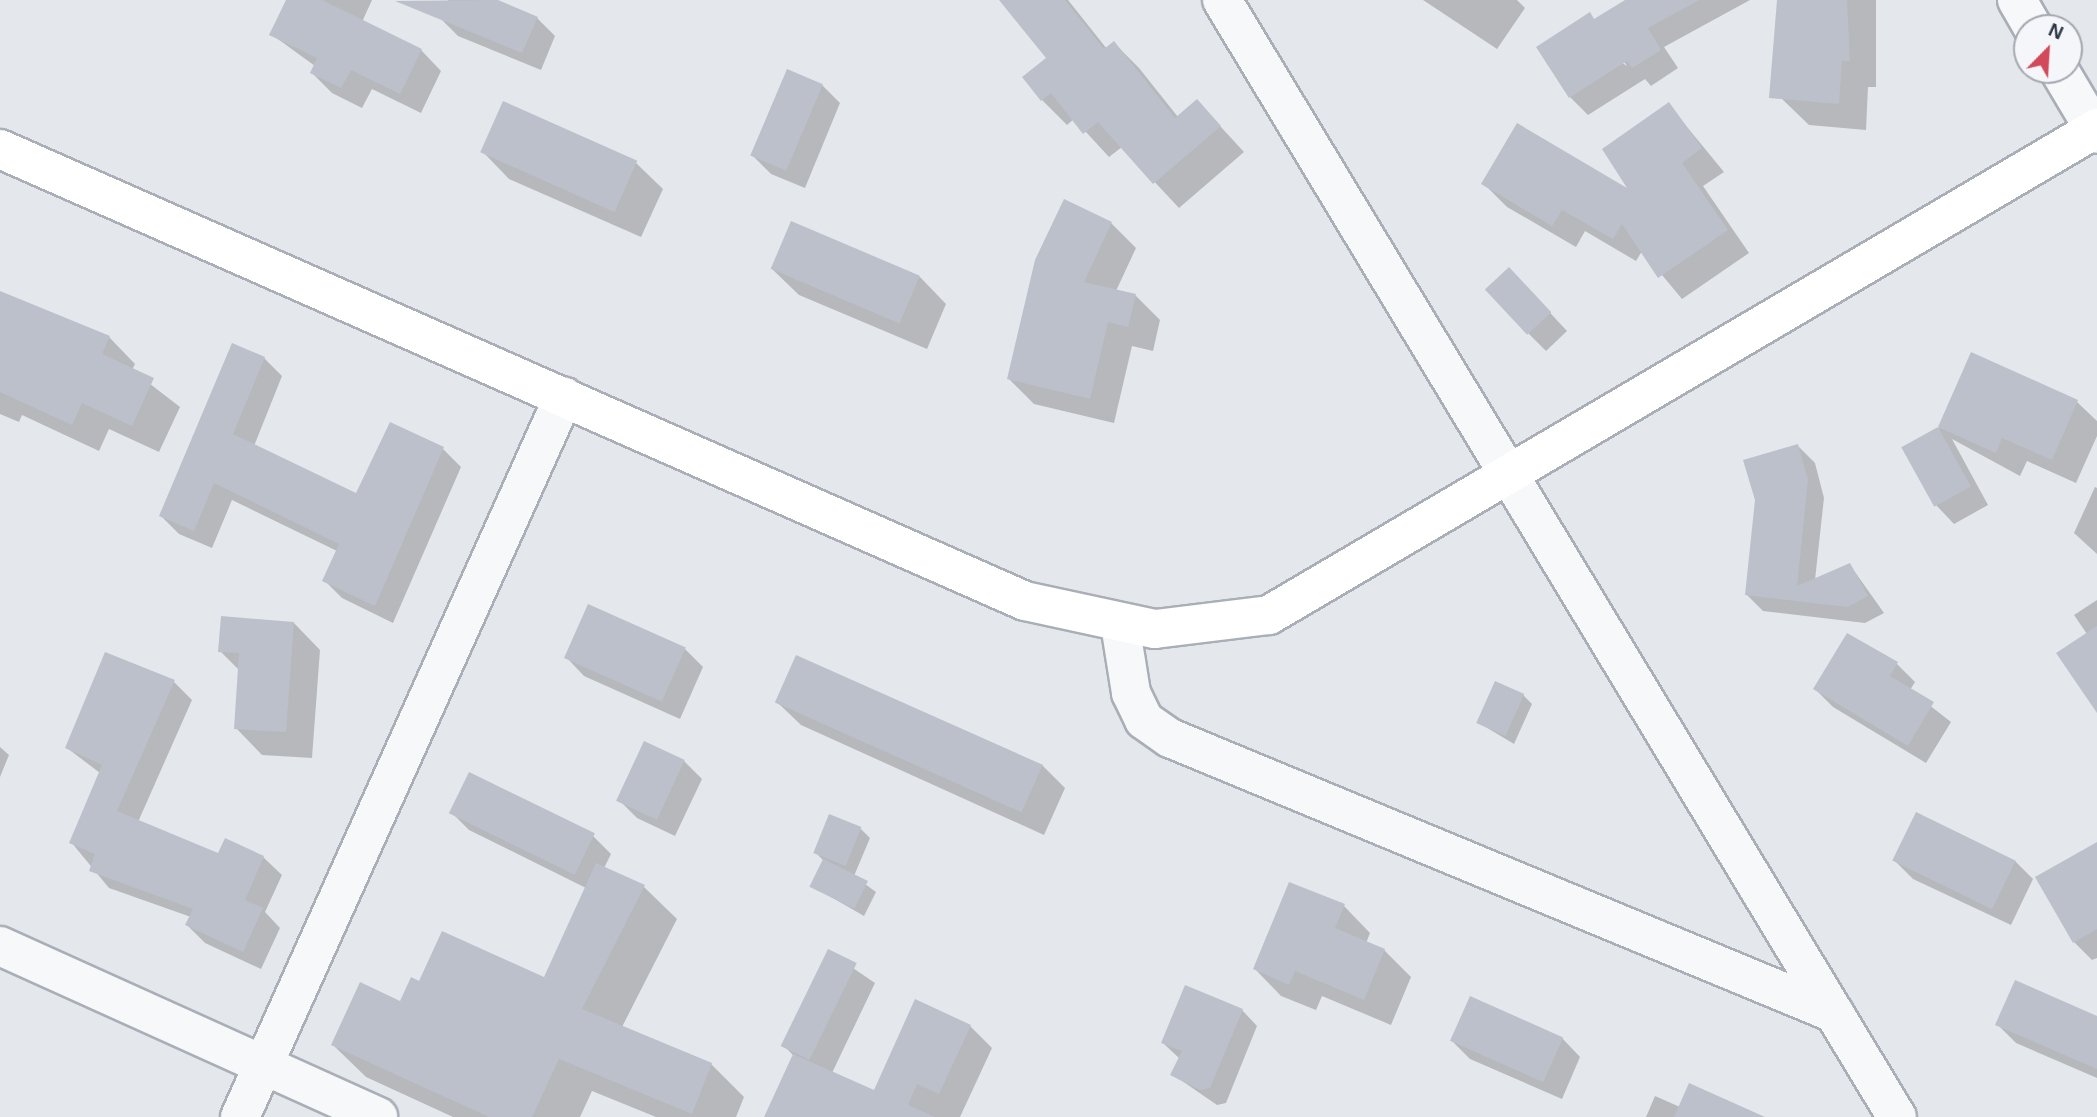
<!DOCTYPE html>
<html>
<head>
<meta charset="utf-8">
<style>
	body { margin:0 }
	#map { position:relative; width:2097px; height:1117px; overflow:hidden; background:#e4e7ec; font-family:Arial,sans-serif }
	div>[style] { position:absolute }
	.shadow>* { inset:0; background:#0003 }
	.building>* { inset:0; background:#bbc0ca; transform-origin:0 0 }
	.roads { filter:drop-shadow(2px 0 #a9aeb7) drop-shadow(-2px 0 #a9aeb7) drop-shadow(0 2px #a9aeb7) drop-shadow(0 -2px #a9aeb7) }
	.street>* { height:38px; margin:-19px; padding:0 19px; transform-origin:19px; border-radius:19px; background:#f7f8fa }
	.secondary>* { height:38px; margin:-19px; padding:0 19px; transform-origin:19px; border-radius:19px; background:#fff }
	span { translate:-50% -50%; white-space:nowrap; text-align:center; line-height:1.15; -webkit-text-stroke:5px #f4f6f9; paint-order:stroke }
	.north { position:absolute; left:2013px; top:14px; width:70px; height:70px; box-sizing:border-box; background:#f4f6f9; border:2px solid #a4a8b1; border-radius:50%; rotate:24deg; font-size:19px; font-weight:700; line-height:28px; text-align:center; color:#2b3445 }
	.north::after { content:''; display:block; margin:auto; width:24px; height:32px; background:#d1495b; clip-path:polygon(50% 0,100% 100%,50% 72%,0 100%) }
</style>
</head>
<body>
<div id="map">
	<div class="shadow">
		<div style="clip-path:polygon(288px 0,372px 0,362px 22px,421px 50px,441px 71px,421px 113px,372px 89px,362px 108px,332px 93px,312px 73px,315px 66px,271px 34px)"></div>
		<div style="clip-path:polygon(448px 0,493px 0,537px 18px,555px 36px,541px 70px,458px 36px,440px 18px)"></div>
		<div style="clip-path:polygon(1001px 0,1068px 0,1107px 49px,1114px 43px,1139px 68px,1178px 117px,1197px 101px,1244px 152px,1179px 208px,1122px 147px,1109px 157px,1074px 119px,1067px 125px,1042px 100px,1024px 78px,1048px 59px)"></div>
		<div style="clip-path:polygon(1423px 0,1517px 0,1525px 8px,1497px 49px)"></div>
		<div style="clip-path:polygon(1632px 0,1750px 0,1664px 47px,1678px 68px,1651px 86px,1645px 79px,1588px 115px,1570px 97px,1569px 28px,1627px 66px,1597px 20px)"></div>
		<div style="clip-path:polygon(1789px 0,1876px 0,1876px 87px,1868px 87px,1866px 130px,1809px 125px,1782px 99px)"></div>
		<div style="clip-path:polygon(822px 85px,840px 103px,805px 188px,771px 174px,753px 156px)"></div>
		<div style="clip-path:polygon(1669px 105px,1724px 172px,1703px 186px,1749px 253px,1682px 299px,1642px 251px,1636px 261px,1585px 231px,1576px 247px,1507px 207px,1484px 184px,1633px 193px)"></div>
		<div style="clip-path:polygon(483px 152px,636px 163px,663px 189px,641px 237px,509px 179px)"></div>
		<div style="clip-path:polygon(1111px 223px,1136px 248px,1116px 291px,1135px 295px,1160px 320px,1153px 351px,1132px 346px,1114px 423px,1034px 404px,1009px 379px)"></div>
		<div style="clip-path:polygon(772px 269px,920px 277px,946px 304px,927px 349px,799px 295px)"></div>
		<div style="clip-path:polygon(1527px 288px,1567px 331px,1546px 351px,1528px 333px)"></div>
		<div style="clip-path:polygon(0 293px,109px 337px,135px 364px,132px 370px,180px 407px,159px 452px,109px 429px,99px 451px,22px 415px,19px 422px,0 414px)"></div>
		<div style="clip-path:polygon(1972px 355px,2077px 402px,2097px 421px,2097px 436px,2076px 483px,2027px 461px,2020px 476px,1952px 439px,1988px 505px,1954px 524px,1936px 505px,1903px 448px,1939px 428px)"></div>
		<div style="clip-path:polygon(264px 358px,282px 376px,254px 446px,357px 495px,443px 449px,461px 467px,393px 623px,342px 598px,324px 580px,337px 551px,232px 500px,212px 548px,179px 534px,161px 516px)"></div>
		<div style="clip-path:polygon(1798px 446px,1815px 463px,1824px 498px,1815px 580px,1850px 565px,1884px 613px,1865px 623px,1763px 611px,1747px 595px)"></div>
		<div style="clip-path:polygon(2095px 487px,2097px 488px,2097px 554px,2074px 533px)"></div>
		<div style="clip-path:polygon(2097px 600px,2097px 703px,2087px 634px,2074px 615px)"></div>
		<div style="clip-path:polygon(294px 623px,320px 650px,312px 758px,262px 755px,236px 728px,240px 671px,220px 651px)"></div>
		<div style="clip-path:polygon(1847px 635px,1897px 664px,1915px 682px,1910px 690px,1951px 722px,1926px 763px,1833px 707px,1815px 689px)"></div>
		<div style="clip-path:polygon(685px 649px,703px 667px,680px 719px,584px 676px,566px 657px)"></div>
		<div style="clip-path:polygon(797px 658px,1042px 765px,1065px 788px,1044px 835px,801px 725px,778px 703px)"></div>
		<div style="clip-path:polygon(174px 682px,192px 700px,138px 822px,219px 856px,263px 857px,282px 875px,265px 912px,280px 928px,261px 969px,205px 943px,187px 925px,191px 917px,109px 888px,71px 842px,100px 773px,67px 748px)"></div>
		<div style="clip-path:polygon(1523px 695px,1532px 704px,1514px 744px,1479px 723px)"></div>
		<div style="clip-path:polygon(0 747px,9px 755px,0 777px)"></div>
		<div style="clip-path:polygon(684px 761px,702px 779px,675px 836px,637px 818px,619px 800px)"></div>
		<div style="clip-path:polygon(451px 812px,593px 836px,611px 854px,604px 868px,644px 887px,677px 919px,622px 1027px,711px 1064px,744px 1097px,736px 1117px,656px 1117px,592px 1091px,580px 1117px,453px 1117px,366px 1077px,333px 1045px,400px 1003px,419px 983px,545px 979px,586px 888px,469px 830px)"></div>
		<div style="clip-path:polygon(861px 829px,870px 838px,854px 876px,876px 892px,864px 916px,812px 886px,824px 861px,815px 852px)"></div>
		<div style="clip-path:polygon(2097px 844px,2097px 958px,2092px 960px,2074px 942px)"></div>
		<div style="clip-path:polygon(1895px 861px,2015px 861px,2033px 879px,2011px 925px,1913px 879px)"></div>
		<div style="clip-path:polygon(1344px 906px,1370px 933px,1366px 943px,1384px 950px,1411px 977px,1391px 1025px,1322px 996px,1316px 1010px,1281px 996px,1255px 969px)"></div>
		<div style="clip-path:polygon(828px 951px,875px 983px,832px 1073px,874px 1092px,970px 1026px,992px 1048px,960px 1117px,767px 1117px,794px 1056px,784px 1046px)"></div>
		<div style="clip-path:polygon(1242px 1010px,1257px 1026px,1226px 1103px,1217px 1105px,1172px 1074px,1180px 1059px,1163px 1043px)"></div>
		<div style="clip-path:polygon(2097px 1018px,2097px 1078px,2016px 1043px,1998px 1025px)"></div>
		<div style="clip-path:polygon(1562px 1038px,1580px 1057px,1562px 1099px,1470px 1059px,1452px 1041px)"></div>
		<div style="clip-path:polygon(1655px 1096px,1680px 1107px,1757px 1117px,1646px 1117px)"></div>
	</div>
	<div class="building">
		<div style="clip-path:polygon(286px 0,322px 0,422px 49px,400px 94px,351px 70px,341px 88px,310px 73px,317px 58px,269px 35px)"></div>
		<div style="clip-path:polygon(498px 0,538px 17px,522px 53px,395px 1px)"></div>
		<div style="clip-path:polygon(999px 0,1065px 0,1104px 49px,1114px 41px,1175px 118px,1197px 99px,1221px 126px,1153px 184px,1098px 122px,1083px 134px,1051px 93px,1041px 101px,1022px 77px,1046px 58px)"></div>
		<div style="clip-path:polygon(1625px 0,1699px 0,1648px 28px,1661px 50px,1632px 68px,1627px 61px,1569px 98px,1536px 47px,1590px 12px,1594px 19px)"></div>
		<div style="clip-path:polygon(1777px 0,1847px 0,1850px 61px,1842px 61px,1839px 104px,1769px 98px)"></div>
		<div style="left:787px;top:69px;width:39px;height:94px;rotate:23deg"></div>
		<div style="left:503px;top:101px;width:147px;height:56px;rotate:24deg"></div>
		<div style="clip-path:polygon(1669px 102px,1702px 148px,1682px 163px,1728px 230px,1658px 278px,1622px 224px,1613px 239px,1562px 210px,1552px 226px,1481px 184px,1517px 123px,1627px 188px,1602px 149px)"></div>
		<div style="clip-path:polygon(1064px 199px,1112px 222px,1084px 282px,1136px 294px,1128px 327px,1108px 322px,1090px 399px,1007px 379px,1035px 260px)"></div>
		<div style="left:791px;top:221px;width:140px;height:52px;rotate:23deg"></div>
		<div style="left:1509px;top:267px;width:62px;height:33px;rotate:47deg"></div>
		<div style="clip-path:polygon(0 291px,110px 336px,102px 354px,154px 378px,132px 426px,82px 403px,72px 425px,0 392px)"></div>
		<div style="clip-path:polygon(232px 343px,265px 357px,233px 434px,356px 493px,390px 422px,444px 447px,375px 606px,322px 581px,339px 544px,214px 483px,194px 531px,159px 516px)"></div>
		<div style="clip-path:polygon(1971px 352px,2078px 400px,2052px 460px,2002px 438px,1996px 453px,1938px 427px)"></div>
		<div style="left:1938px;top:427px;width:68px;height:42px;rotate:61deg"></div>
		<div style="clip-path:polygon(1798px 444px,1808px 480px,1797px 586px,1850px 563px,1868px 596px,1847px 607px,1745px 595px,1755px 500px,1743px 460px)"></div>
		<div style="left:588px;top:604px;width:107px;height:59px;rotate:24deg"></div>
		<div style="clip-path:polygon(221px 616px,294px 622px,286px 732px,234px 729px,239px 653px,218px 652px)"></div>
		<div style="clip-path:polygon(2097px 626px,2097px 713px,2056px 653px)"></div>
		<div style="clip-path:polygon(1847px 633px,1898px 662px,1890px 676px,1934px 702px,1908px 746px,1813px 689px)"></div>
		<div style="clip-path:polygon(105px 652px,175px 680px,117px 811px,218px 853px,225px 838px,264px 856px,245px 900px,263px 908px,243px 952px,185px 925px,193px 909px,89px 871px,95px 854px,69px 843px,102px 765px,65px 748px)"></div>
		<div style="left:796px;top:655px;width:270px;height:52px;rotate:24deg"></div>
		<div style="left:1495px;top:681px;width:32px;height:46px;rotate:24deg"></div>
		<div style="left:644px;top:741px;width:45px;height:66px;rotate:25deg"></div>
		<div style="left:469px;top:772px;width:140px;height:46px;rotate:26deg"></div>
		<div style="left:1916px;top:812px;width:111px;height:54px;rotate:26deg"></div>
		<div style="left:829px;top:814px;width:35px;height:42px;rotate:22deg"></div>
		<div style="clip-path:polygon(2097px 842px,2097px 929px,2073px 943px,2035px 877px)"></div>
		<div style="left:823px;top:859px;width:50px;height:31px;rotate:26deg"></div>
		<div style="clip-path:polygon(596px 863px,645px 885px,582px 1009px,712px 1063px,692px 1114px,559px 1059px,532px 1117px,489px 1117px,331px 1045px,360px 982px,400px 1001px,411px 977px,419px 981px,442px 931px,544px 977px)"></div>
		<div style="clip-path:polygon(1289px 882px,1345px 904px,1335px 928px,1385px 949px,1364px 1000px,1295px 971px,1289px 985px,1253px 969px)"></div>
		<div style="left:828px;top:949px;width:32px;height:108px;rotate:26deg"></div>
		<div style="clip-path:polygon(2015px 980px,2097px 1016px,2097px 1069px,1995px 1025px)"></div>
		<div style="clip-path:polygon(1185px 985px,1243px 1009px,1210px 1088px,1200px 1090px,1170px 1075px,1182px 1051px,1161px 1043px)"></div>
		<div style="left:1470px;top:996px;width:102px;height:49px;rotate:24deg"></div>
		<div style="clip-path:polygon(915px 999px,971px 1025px,939px 1094px,917px 1084px,908px 1105px,935px 1117px,764px 1117px,793px 1054px,874px 1090px)"></div>
		<div style="clip-path:polygon(1689px 1083px,1765px 1117px,1674px 1117px)"></div>
	</div>
	<div class="roads">
		<div class="street">
			<div style="left:1222px;top:0;width:1305px;rotate:58.86deg"></div>
			<div style="left:2017px;top:0;width:32px;rotate:60deg"></div>
			<div style="left:2059px;top:70px;width:74px;rotate:59.3deg"></div>
			<div style="left:1120px;top:624px;width:70px;rotate:80.9deg"></div>
			<div style="left:1131px;top:693px;width:30px;rotate:64deg"></div>
			<div style="left:1144px;top:720px;width:32px;rotate:35deg"></div>
			<div style="left:1170px;top:738px;width:719px;rotate:22.5deg"></div>
			<div style="left:0;top:946px;width:415px;rotate:24.3deg"></div>
			<div style="left:240px;top:1117px;width:790px;rotate:-65.8deg"></div>
		</div>
		<div class="secondary">
			<div style="left:0;top:149px;width:1120px;rotate:23.8deg"></div>
			<div style="left:1025px;top:601px;width:133px;rotate:12.2deg"></div>
			<div style="left:1155px;top:629px;width:115px;rotate:-7deg"></div>
			<div style="left:1269px;top:615px;width:961px;rotate:-30.46deg"></div>
		</div>
	</div>
	<div class="north">N</div>
</div>
</body>
</html>
